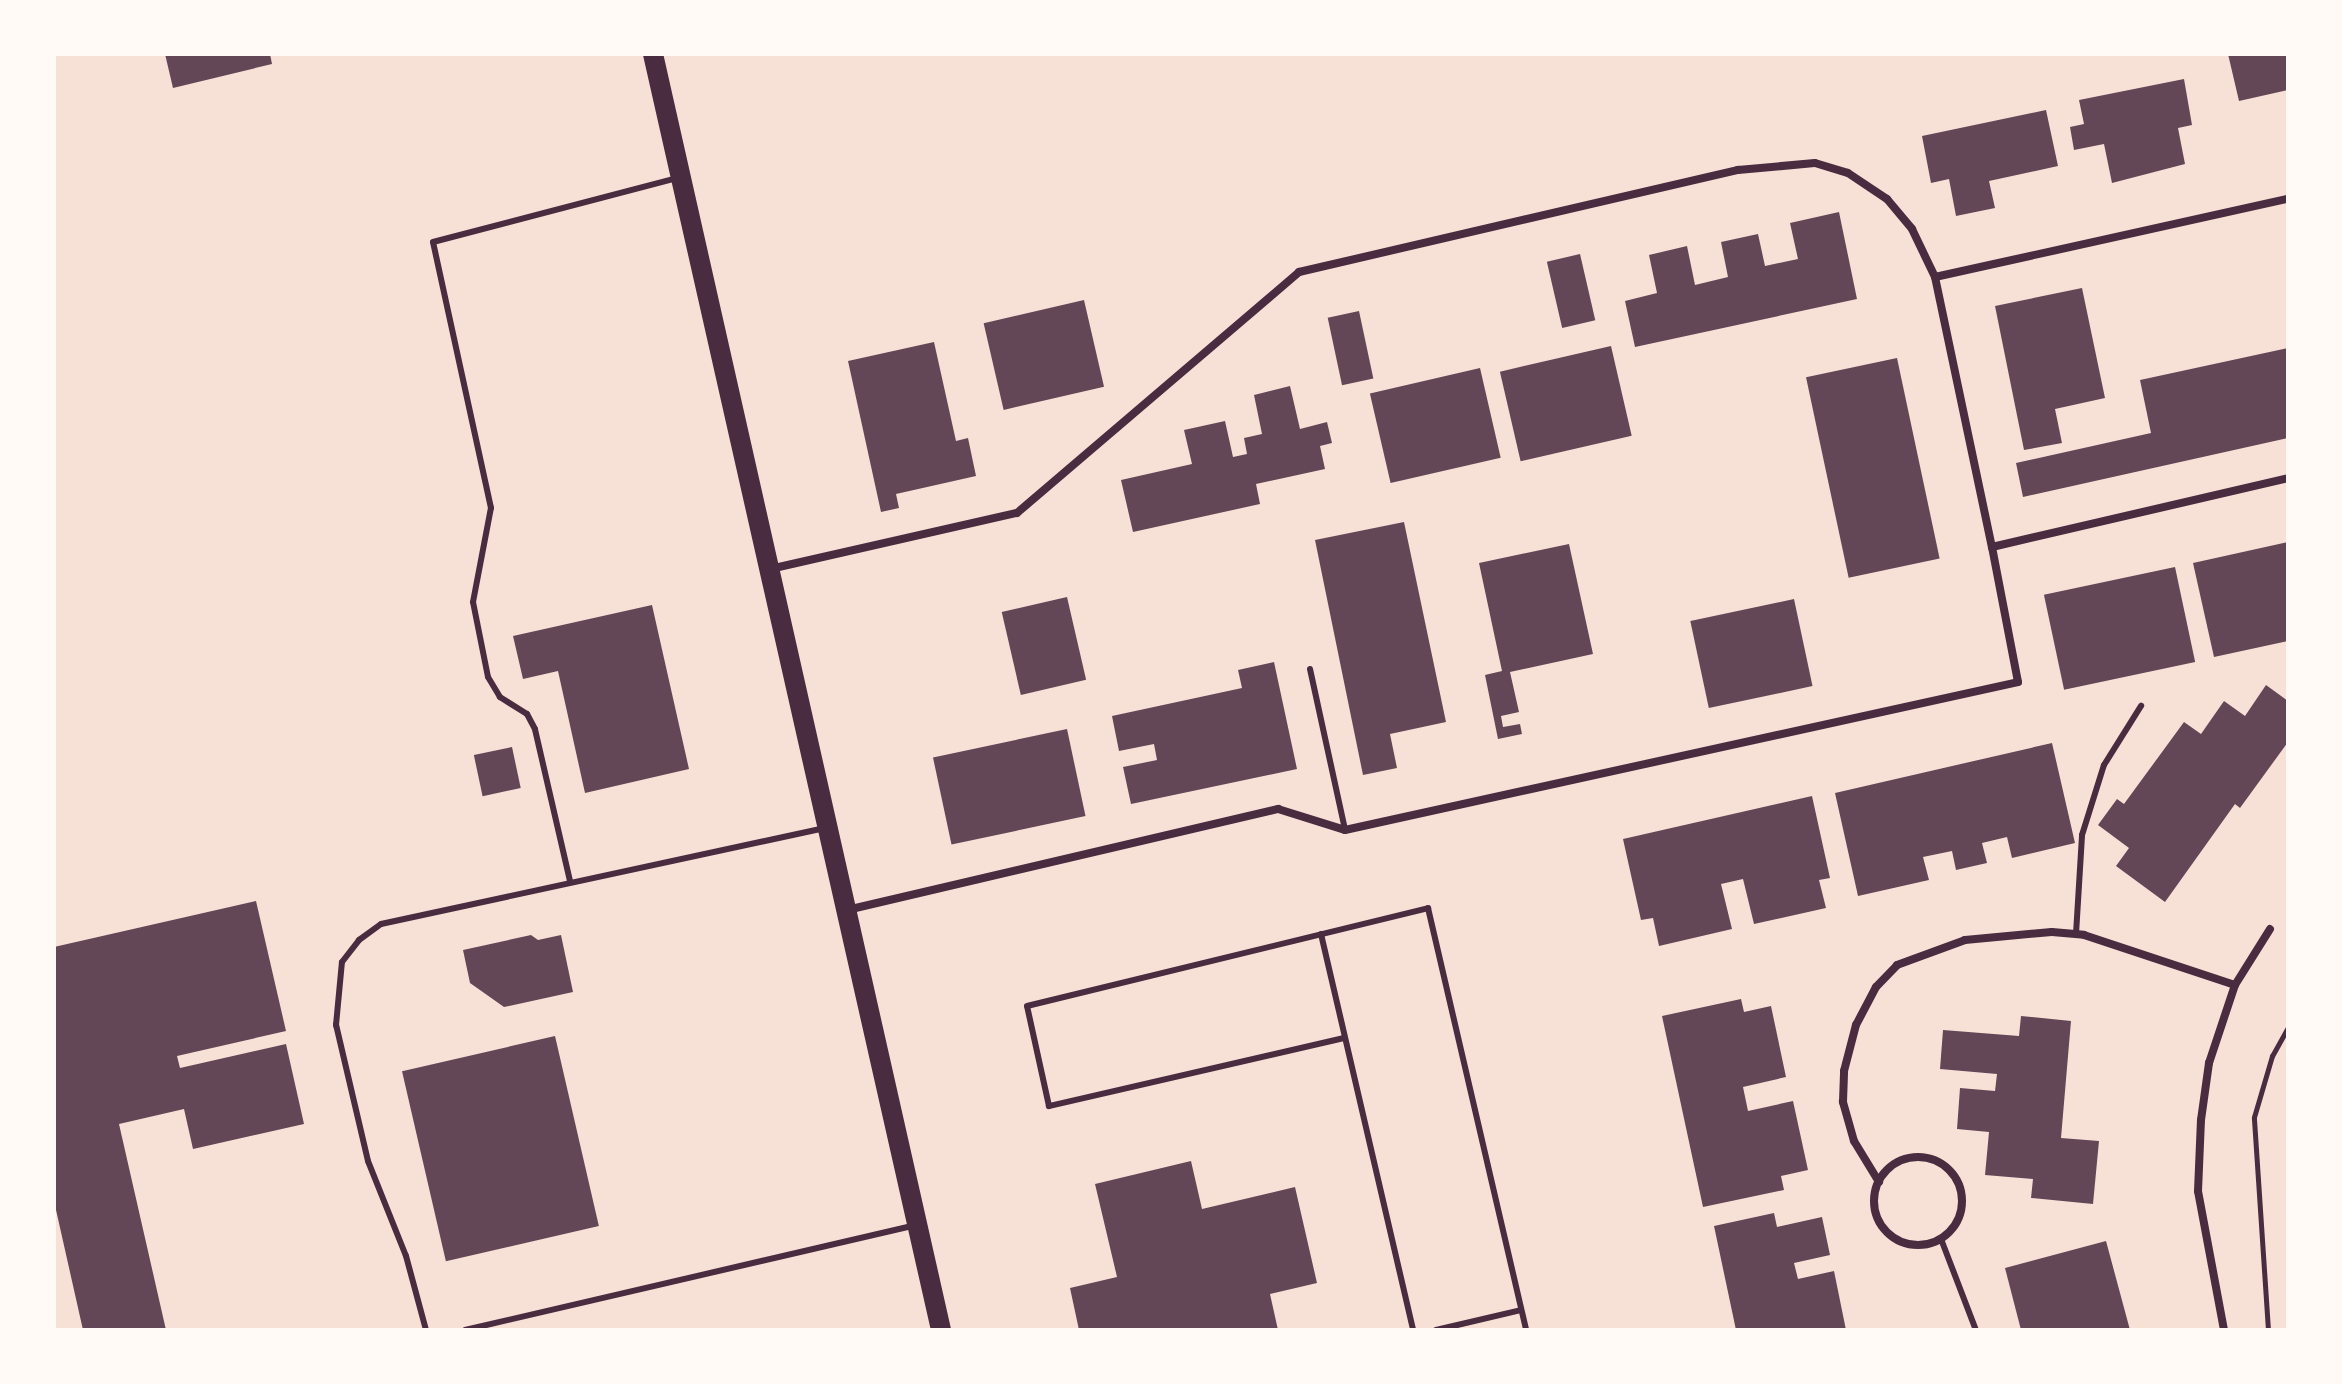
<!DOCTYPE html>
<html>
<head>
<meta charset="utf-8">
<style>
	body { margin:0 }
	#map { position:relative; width:2342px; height:1384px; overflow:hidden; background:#f7e1d7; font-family:"Titillium Web",sans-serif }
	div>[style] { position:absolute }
	.building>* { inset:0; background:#644757; transform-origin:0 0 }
	.path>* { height:5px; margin:-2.5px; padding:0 2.5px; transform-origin:2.5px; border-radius:2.5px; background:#4a2c40 }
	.service>* { height:6px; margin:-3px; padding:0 3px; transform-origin:3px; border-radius:3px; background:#4a2c40 }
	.minor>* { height:8px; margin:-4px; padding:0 4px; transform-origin:4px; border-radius:4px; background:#4a2c40 }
	.minor>.ring { margin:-4px; padding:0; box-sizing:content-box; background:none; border:8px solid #4a2c40; border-radius:50% }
	.primary>* { height:20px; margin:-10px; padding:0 10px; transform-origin:10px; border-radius:10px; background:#4a2c40 }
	span { translate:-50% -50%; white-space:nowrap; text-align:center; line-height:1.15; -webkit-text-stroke:6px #fffaf5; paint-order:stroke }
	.frame { position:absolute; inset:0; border:56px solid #fffaf5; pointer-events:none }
</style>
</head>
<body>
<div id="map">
	<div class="building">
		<div style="clip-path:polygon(165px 54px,270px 54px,272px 64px,173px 88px)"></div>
		<div style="clip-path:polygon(2228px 54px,2288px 54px,2288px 90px,2239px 101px)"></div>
		<div style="clip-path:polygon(2184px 79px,2192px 125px,2178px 128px,2185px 164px,2112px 183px,2104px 144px,2074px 150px,2070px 127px,2084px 124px,2079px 100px)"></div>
		<div style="clip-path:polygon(2046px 110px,2058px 166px,1989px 181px,1995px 208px,1956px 216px,1949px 179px,1931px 183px,1922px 136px)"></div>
		<div style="clip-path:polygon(1839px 212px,1857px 299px,1635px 347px,1625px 301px,1657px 293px,1649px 255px,1687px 246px,1695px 285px,1728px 277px,1721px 242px,1758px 234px,1765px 266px,1798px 259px,1790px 223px)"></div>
		<div style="left:1580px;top:254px;width:68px;height:34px;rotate:77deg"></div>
		<div style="clip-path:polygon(2082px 288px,2105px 398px,2055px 409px,2062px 443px,2024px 450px,1995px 306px)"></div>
		<div style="left:1084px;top:300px;width:89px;height:103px;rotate:77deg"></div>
		<div style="left:1359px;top:311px;width:69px;height:32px;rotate:78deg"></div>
		<div style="clip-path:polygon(934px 342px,956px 441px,968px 438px,976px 476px,896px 494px,899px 508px,881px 512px,848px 361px)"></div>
		<div style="left:1611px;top:346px;width:92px;height:114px;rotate:77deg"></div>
		<div style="clip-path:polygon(2288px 348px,2288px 438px,2023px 497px,2016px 463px,2151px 433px,2140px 380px)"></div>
		<div style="left:1897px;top:358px;width:205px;height:93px;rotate:78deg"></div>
		<div style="left:1480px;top:368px;width:92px;height:113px;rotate:77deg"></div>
		<div style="clip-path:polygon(1290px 386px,1300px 429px,1327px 422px,1332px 443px,1320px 446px,1325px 469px,1256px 484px,1260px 504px,1133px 532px,1121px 480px,1192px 464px,1184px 430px,1225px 421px,1233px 457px,1247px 454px,1244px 438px,1262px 434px,1254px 395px)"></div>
		<div style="clip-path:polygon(1404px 522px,1446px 722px,1390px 734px,1397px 768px,1363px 775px,1315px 540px)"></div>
		<div style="clip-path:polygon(2288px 542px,2288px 641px,2214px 657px,2193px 563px)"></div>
		<div style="clip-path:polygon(1569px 544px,1593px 654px,1510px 672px,1519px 712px,1501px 716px,1503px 727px,1520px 724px,1522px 734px,1498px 739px,1485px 675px,1502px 671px,1479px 563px)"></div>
		<div style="left:2175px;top:567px;width:97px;height:134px;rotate:78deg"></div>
		<div style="left:1067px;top:597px;width:85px;height:67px;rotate:77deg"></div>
		<div style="left:1794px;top:599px;width:89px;height:106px;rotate:78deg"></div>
		<div style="clip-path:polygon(652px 605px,689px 769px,585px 793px,558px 671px,523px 679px,513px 636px)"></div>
		<div style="clip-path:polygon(1274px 662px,1297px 769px,1131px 804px,1123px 767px,1157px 760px,1154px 744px,1119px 751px,1112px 716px,1242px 688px,1238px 670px)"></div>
		<div style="clip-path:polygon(2266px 685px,2288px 701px,2288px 742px,2240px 808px,2235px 804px,2165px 902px,2116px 866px,2129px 848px,2098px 825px,2117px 799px,2124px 804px,2184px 722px,2201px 734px,2224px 701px,2245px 716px)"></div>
		<div style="left:1067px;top:729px;width:89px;height:137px;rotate:78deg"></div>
		<div style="clip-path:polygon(2052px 743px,2075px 843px,2012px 858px,2007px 837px,1982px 843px,1987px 863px,1956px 870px,1952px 851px,1923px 857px,1929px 880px,1858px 896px,1835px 793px)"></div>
		<div style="left:512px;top:747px;width:42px;height:39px;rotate:78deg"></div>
		<div style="clip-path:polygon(1812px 796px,1830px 878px,1819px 880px,1826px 908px,1754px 924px,1743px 879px,1721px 884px,1732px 929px,1659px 946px,1653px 918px,1641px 920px,1623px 839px)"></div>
		<div style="clip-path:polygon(256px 901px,286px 1031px,177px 1056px,180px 1068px,286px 1044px,304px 1124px,193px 1149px,184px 1109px,119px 1124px,166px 1330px,83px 1330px,54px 1201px,54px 947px)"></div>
		<div style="clip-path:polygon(531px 935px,538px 940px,561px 935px,573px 992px,504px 1007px,470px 983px,463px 950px)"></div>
		<div style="clip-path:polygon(1741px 999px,1744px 1012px,1771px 1006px,1786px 1077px,1743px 1087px,1748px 1111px,1793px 1101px,1808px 1170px,1781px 1176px,1784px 1190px,1703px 1207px,1662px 1016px)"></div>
		<div style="clip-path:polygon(2021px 1016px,2071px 1021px,2061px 1138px,2099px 1141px,2093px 1204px,2031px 1198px,2033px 1179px,1985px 1175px,1989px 1132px,1957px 1129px,1960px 1088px,1995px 1091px,1997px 1074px,1940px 1069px,1943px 1030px,2019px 1036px)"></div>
		<div style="left:555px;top:1036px;width:195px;height:157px;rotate:77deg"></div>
		<div style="clip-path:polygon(1191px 1161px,1202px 1209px,1295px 1187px,1317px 1283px,1270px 1294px,1278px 1330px,1079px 1330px,1070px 1288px,1117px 1277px,1095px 1184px)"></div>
		<div style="clip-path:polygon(1774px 1213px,1777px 1227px,1822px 1217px,1830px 1255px,1794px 1263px,1798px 1279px,1834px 1271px,1846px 1330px,1736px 1330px,1714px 1226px)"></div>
		<div style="clip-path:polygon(2106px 1241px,2130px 1330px,2021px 1330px,2005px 1268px)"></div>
	</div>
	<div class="path">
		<div style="left:2268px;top:1330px;width:213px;rotate:-93.8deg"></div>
		<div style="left:2254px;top:1117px;width:64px;rotate:-73.6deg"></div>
		<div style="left:2272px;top:1056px;width:33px;rotate:-61deg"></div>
	</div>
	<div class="service">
		<div style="left:1310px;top:669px;width:165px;rotate:77.7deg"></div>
		<div style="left:570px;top:881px;width:156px;rotate:-103deg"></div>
		<div style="left:535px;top:729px;width:17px;rotate:-118deg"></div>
		<div style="left:527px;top:714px;width:32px;rotate:-148deg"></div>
		<div style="left:500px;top:697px;width:23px;rotate:-121deg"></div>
		<div style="left:488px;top:677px;width:76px;rotate:-101.3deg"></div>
		<div style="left:473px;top:602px;width:96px;rotate:-79.2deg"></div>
		<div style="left:491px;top:508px;width:272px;rotate:-102.3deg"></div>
		<div style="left:433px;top:242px;width:252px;rotate:-14.7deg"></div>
		<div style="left:1321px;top:934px;width:407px;rotate:76.9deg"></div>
		<div style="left:2076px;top:934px;width:99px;rotate:-86.5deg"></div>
		<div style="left:2082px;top:835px;width:73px;rotate:-72.6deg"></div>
		<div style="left:2104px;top:765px;width:70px;rotate:-57.9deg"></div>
		<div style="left:1344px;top:1038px;width:303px;rotate:167deg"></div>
		<div style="left:1049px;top:1106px;width:102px;rotate:-102.4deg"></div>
		<div style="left:1027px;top:1006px;width:413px;rotate:-13.7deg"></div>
		<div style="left:1428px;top:908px;width:433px;rotate:76.9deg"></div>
		<div style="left:1941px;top:1239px;width:97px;rotate:69deg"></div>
		<div style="left:426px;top:1330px;width:77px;rotate:-105.1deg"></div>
		<div style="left:406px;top:1256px;width:102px;rotate:-111.8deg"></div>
		<div style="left:368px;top:1161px;width:140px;rotate:-103.2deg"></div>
		<div style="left:336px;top:1025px;width:63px;rotate:-84.6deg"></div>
		<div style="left:342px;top:962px;width:28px;rotate:-52deg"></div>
		<div style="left:359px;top:940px;width:27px;rotate:-36deg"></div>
		<div style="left:381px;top:924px;width:453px;rotate:-12.2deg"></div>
		<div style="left:465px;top:1330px;width:460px;rotate:-13.1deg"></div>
		<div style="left:1436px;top:1330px;width:87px;rotate:-13.2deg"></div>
	</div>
	<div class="minor">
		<div style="left:1935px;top:277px;width:362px;rotate:-12.5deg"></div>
		<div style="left:770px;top:569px;width:253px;rotate:-12.8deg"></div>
		<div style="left:1017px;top:513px;width:371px;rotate:-40.5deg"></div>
		<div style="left:1299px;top:272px;width:451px;rotate:-13.1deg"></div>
		<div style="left:1738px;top:170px;width:77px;rotate:-5.2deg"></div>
		<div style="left:1815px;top:163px;width:34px;rotate:17deg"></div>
		<div style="left:1848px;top:173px;width:47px;rotate:33.7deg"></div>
		<div style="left:1887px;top:199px;width:39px;rotate:50deg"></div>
		<div style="left:1912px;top:229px;width:53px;rotate:64.4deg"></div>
		<div style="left:1935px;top:277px;width:276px;rotate:78.1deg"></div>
		<div style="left:847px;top:910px;width:443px;rotate:-13.2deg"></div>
		<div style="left:1278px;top:809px;width:70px;rotate:17.4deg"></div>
		<div style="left:1345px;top:830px;width:689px;rotate:-12.4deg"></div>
		<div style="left:2018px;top:682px;width:137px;rotate:-100.9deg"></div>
		<div style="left:1992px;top:547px;width:304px;rotate:-13.1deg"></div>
		<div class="ring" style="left:1874px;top:1157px;width:80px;height:80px"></div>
		<div style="left:1879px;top:1182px;width:48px;rotate:-121.4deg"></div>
		<div style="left:1854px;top:1141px;width:41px;rotate:-105.8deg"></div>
		<div style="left:1843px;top:1102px;width:31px;rotate:-88deg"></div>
		<div style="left:1844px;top:1071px;width:48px;rotate:-75.4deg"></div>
		<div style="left:1856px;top:1025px;width:43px;rotate:-62.2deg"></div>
		<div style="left:1876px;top:987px;width:30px;rotate:-46deg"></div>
		<div style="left:1897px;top:965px;width:72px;rotate:-20.2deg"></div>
		<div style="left:1965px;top:940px;width:87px;rotate:-5.3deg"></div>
		<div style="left:2052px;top:932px;width:32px;rotate:5deg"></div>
		<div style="left:2084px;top:935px;width:159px;rotate:18.3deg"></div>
		<div style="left:2224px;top:1330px;width:141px;rotate:-100.6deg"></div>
		<div style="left:2198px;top:1191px;width:71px;rotate:-87.6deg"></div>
		<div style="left:2201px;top:1120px;width:58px;rotate:-82deg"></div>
		<div style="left:2209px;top:1063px;width:82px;rotate:-71.6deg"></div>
		<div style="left:2235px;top:985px;width:66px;rotate:-58deg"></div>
	</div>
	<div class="primary">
		<div style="left:653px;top:54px;width:1308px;rotate:77.28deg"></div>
	</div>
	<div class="frame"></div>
</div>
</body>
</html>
